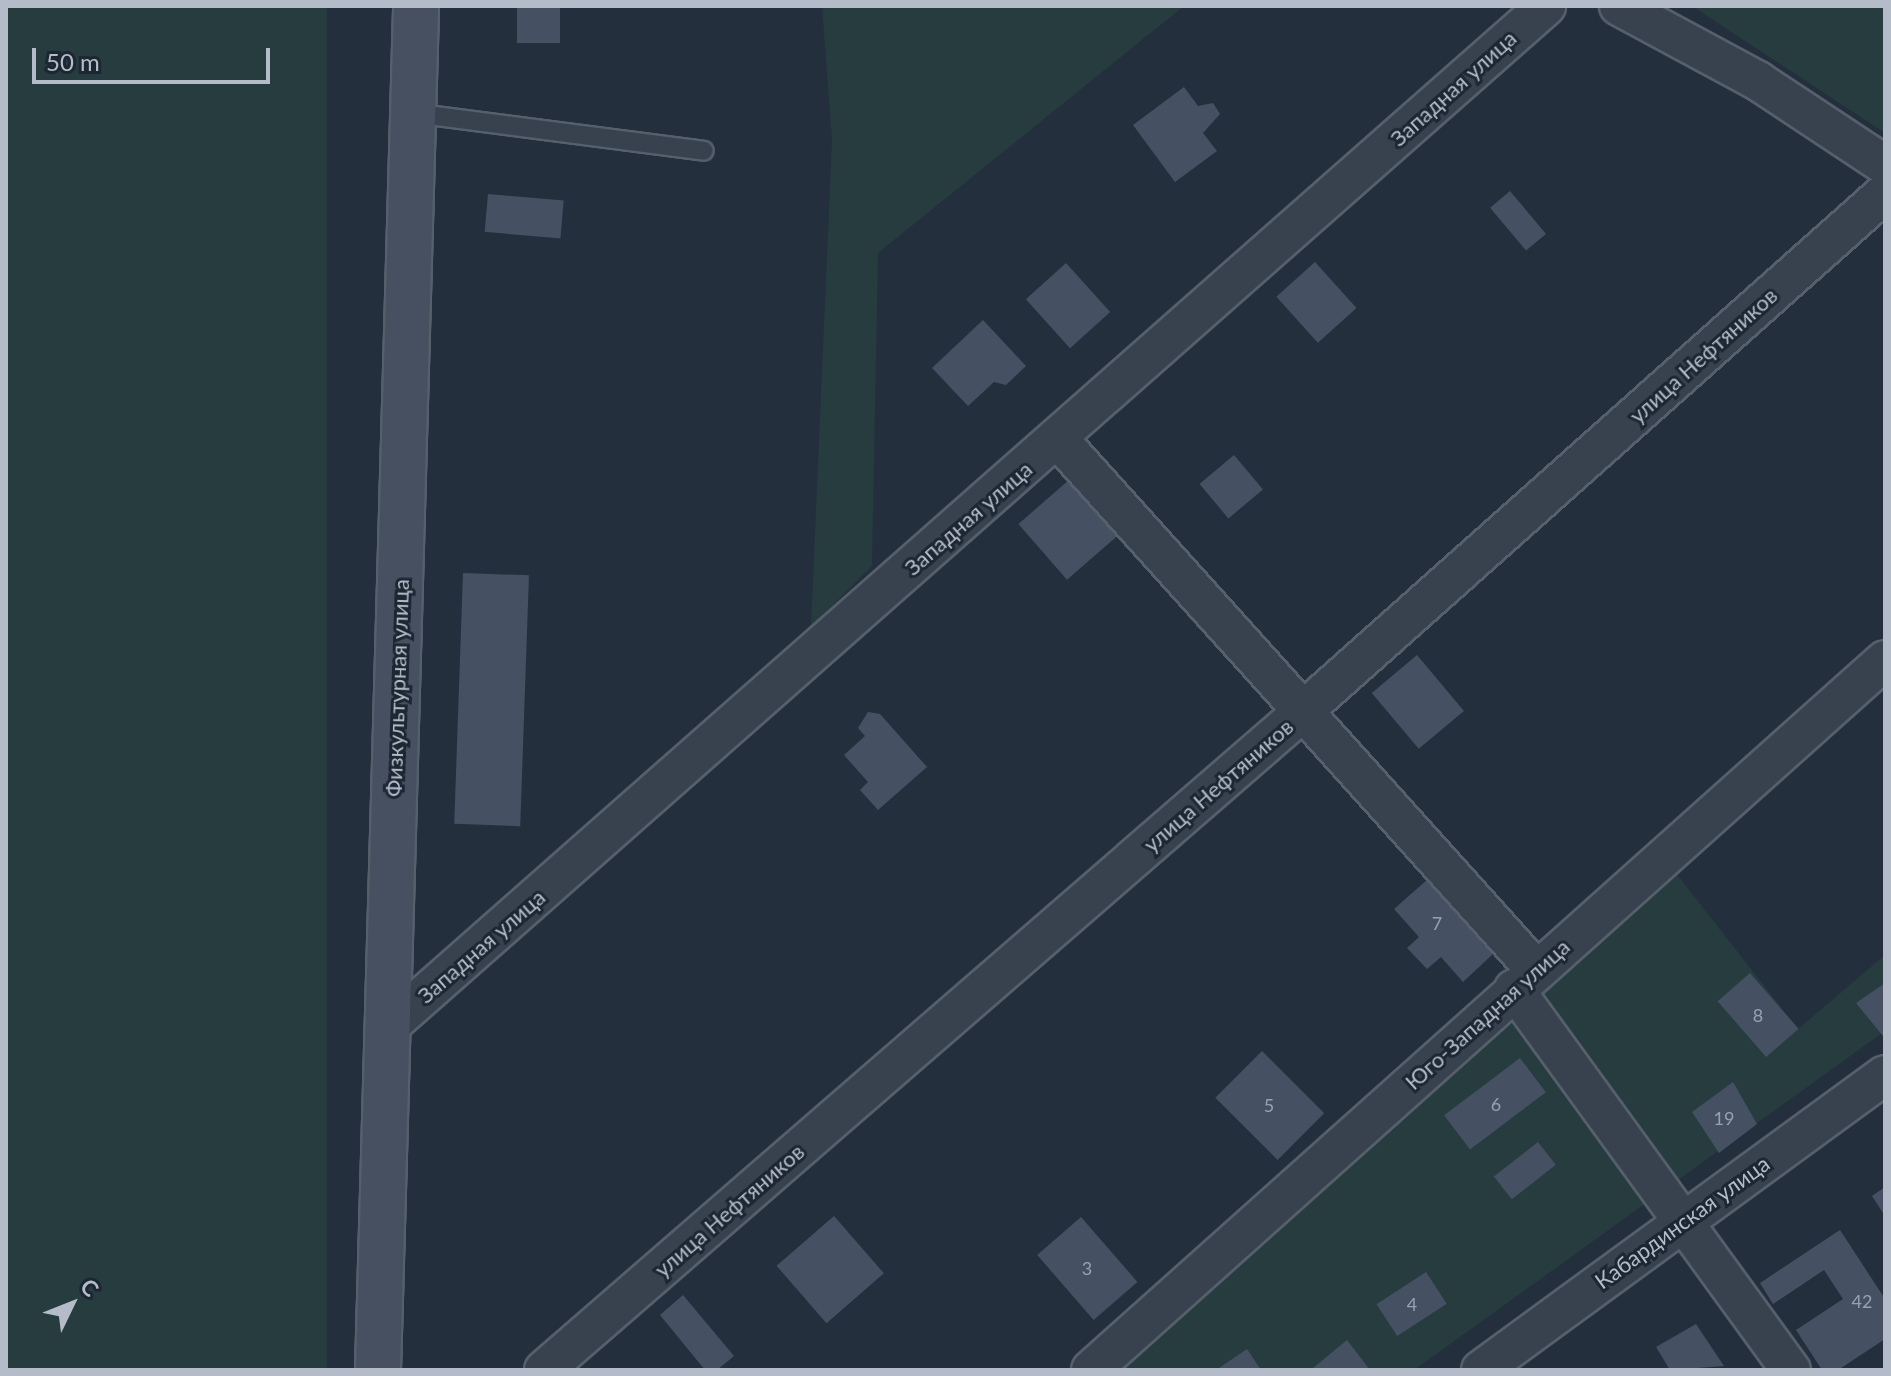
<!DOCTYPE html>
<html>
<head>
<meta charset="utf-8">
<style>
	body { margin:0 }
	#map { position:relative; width:1891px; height:1376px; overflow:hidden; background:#242f3e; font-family:Lato,sans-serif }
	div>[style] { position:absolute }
	.green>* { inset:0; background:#263c3f; transform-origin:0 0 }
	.building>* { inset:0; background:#455162; transform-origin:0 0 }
	.roads { filter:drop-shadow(2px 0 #565f6c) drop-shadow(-2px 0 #565f6c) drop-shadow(0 2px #565f6c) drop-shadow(0 -2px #565f6c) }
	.lane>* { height:18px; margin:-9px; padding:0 9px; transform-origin:9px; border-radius:9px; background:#38414e }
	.street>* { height:38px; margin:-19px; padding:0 19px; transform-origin:19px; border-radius:19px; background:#38414e }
	.secondary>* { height:44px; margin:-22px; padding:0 22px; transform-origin:22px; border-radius:22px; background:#465061 }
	span { translate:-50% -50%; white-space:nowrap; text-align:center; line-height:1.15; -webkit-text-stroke:6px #1d2633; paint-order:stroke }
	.number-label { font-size:18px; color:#98a1af }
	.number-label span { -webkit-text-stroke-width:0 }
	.street-label { font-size:22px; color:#b4bcc9 }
	.frame { position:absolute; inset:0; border:8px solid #b4bcc9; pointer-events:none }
	.north { position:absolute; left:32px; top:1264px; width:80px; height:80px; -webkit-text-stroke:6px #1d2633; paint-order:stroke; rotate:47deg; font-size:22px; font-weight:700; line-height:32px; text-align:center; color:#b4bcc9 }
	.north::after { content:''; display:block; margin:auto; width:28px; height:36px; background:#b4bcc9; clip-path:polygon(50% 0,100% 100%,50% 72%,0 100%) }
	.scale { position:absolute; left:32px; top:48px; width:238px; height:36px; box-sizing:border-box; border:4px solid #b4bcc9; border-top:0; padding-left:10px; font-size:24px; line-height:28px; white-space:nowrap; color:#b4bcc9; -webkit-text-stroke:6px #1d2633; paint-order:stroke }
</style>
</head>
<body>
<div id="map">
	<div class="green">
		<div style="left:6px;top:6px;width:321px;height:1364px"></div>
		<div style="clip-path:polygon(822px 6px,1184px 6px,878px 253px,872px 566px,811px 627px,832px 140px)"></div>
		<div style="clip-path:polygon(1692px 6px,1885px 6px,1885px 133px)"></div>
		<div style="clip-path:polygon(1675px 872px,1798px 1029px,1885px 955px,1885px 1031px,1414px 1370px,1118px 1370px)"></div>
	</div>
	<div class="building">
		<div style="left:517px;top:6px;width:43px;height:37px"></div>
		<div style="clip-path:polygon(1184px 87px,1198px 106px,1213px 103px,1220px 114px,1203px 133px,1217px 151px,1175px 182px,1133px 125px)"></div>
		<div style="left:1510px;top:191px;width:56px;height:26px;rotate:50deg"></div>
		<div style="left:488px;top:194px;width:76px;height:38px;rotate:5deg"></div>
		<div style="left:1315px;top:262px;width:62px;height:52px;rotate:48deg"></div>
		<div style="left:1066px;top:263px;width:66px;height:54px;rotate:48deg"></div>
		<div style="clip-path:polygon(983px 320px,1026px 366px,1006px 385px,994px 382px,968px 406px,932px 368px)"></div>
		<div style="left:1234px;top:455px;width:45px;height:45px;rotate:50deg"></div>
		<div style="left:1069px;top:480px;width:74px;height:67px;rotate:49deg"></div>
		<div style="left:463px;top:573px;width:66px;height:251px;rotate:2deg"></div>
		<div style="left:1417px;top:655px;width:73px;height:59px;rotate:50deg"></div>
		<div style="clip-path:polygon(868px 712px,880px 714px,927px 767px,878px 810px,860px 790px,868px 782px,844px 755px,865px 736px,858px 728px)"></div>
		<div style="clip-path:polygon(1427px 880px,1494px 953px,1463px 982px,1441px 957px,1427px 969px,1407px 948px,1419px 937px,1394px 909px)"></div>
		<div style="left:1750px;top:973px;width:74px;height:43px;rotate:49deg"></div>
		<div style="clip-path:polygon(1885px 983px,1885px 1034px,1883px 1036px,1856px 1003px)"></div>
		<div style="left:1262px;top:1051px;width:88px;height:66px;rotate:45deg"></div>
		<div style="left:1520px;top:1058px;width:43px;height:95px;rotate:53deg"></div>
		<div style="clip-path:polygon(1733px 1082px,1757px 1124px,1719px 1153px,1692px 1112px)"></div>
		<div style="left:1538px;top:1142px;width:29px;height:56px;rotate:52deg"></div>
		<div style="clip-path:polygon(1885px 1187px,1885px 1216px,1872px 1196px)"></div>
		<div style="left:834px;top:1216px;width:76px;height:76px;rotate:49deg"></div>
		<div style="left:1081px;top:1217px;width:86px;height:58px;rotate:49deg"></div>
		<div style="clip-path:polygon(1840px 1230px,1885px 1299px,1885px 1339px,1838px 1370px,1822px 1370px,1796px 1330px,1843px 1299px,1824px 1270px,1773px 1304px,1760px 1283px)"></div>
		<div style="left:1426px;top:1272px;width:38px;height:59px;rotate:57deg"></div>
		<div style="clip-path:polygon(683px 1295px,734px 1356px,717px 1370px,705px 1370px,660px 1315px)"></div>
		<div style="clip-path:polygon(1696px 1324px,1724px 1366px,1670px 1370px,1656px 1347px)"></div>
		<div style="clip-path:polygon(1347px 1340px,1370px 1370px,1314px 1370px,1313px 1368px)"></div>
		<div style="clip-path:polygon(1247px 1349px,1261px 1370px,1216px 1370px)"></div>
	</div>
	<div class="roads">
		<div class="lane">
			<div style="left:413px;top:113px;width:293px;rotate:7.4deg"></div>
		</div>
		<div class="street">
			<div style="left:1619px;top:6px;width:158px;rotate:28.3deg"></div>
			<div style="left:1758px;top:81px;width:152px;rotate:33.5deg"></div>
			<div style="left:1058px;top:439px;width:714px;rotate:48.01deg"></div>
			<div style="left:1514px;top:989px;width:471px;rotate:54deg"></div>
			<div style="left:388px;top:1027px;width:1544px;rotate:-41.4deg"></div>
			<div style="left:544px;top:1370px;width:1002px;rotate:-40.95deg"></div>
			<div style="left:1301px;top:713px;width:782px;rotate:-41.68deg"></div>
			<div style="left:1091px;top:1370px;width:1065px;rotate:-41.8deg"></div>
			<div style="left:1481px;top:1370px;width:500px;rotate:-36.14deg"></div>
		</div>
		<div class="secondary">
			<div style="left:378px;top:1370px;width:1365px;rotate:-88.4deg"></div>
		</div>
	</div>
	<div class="number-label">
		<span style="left:1437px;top:923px">7</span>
		<span style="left:1758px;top:1015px">8</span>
		<span style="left:1496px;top:1104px">6</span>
		<span style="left:1269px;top:1105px">5</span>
		<span style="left:1724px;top:1118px">19</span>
		<span style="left:1087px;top:1268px">3</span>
		<span style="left:1862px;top:1301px">42</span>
		<span style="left:1412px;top:1304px">4</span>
	</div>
	<div class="street-label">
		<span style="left:1453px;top:88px;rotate:-42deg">Западная улица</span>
		<span style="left:1703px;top:355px;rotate:-42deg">улица Нефтяников</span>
		<span style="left:968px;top:518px;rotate:-41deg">Западная улица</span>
		<span style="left:397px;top:688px;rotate:-88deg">Физкультурная улица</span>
		<span style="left:1218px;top:785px;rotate:-41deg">улица Нефтяников</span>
		<span style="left:481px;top:946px;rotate:-41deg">Западная улица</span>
		<span style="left:1487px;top:1014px;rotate:-42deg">Юго-Западная улица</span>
		<span style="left:729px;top:1210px;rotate:-41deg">улица Нефтяников</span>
		<span style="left:1682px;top:1222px;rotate:-36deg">Кабардинская улица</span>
	</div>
	<div class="frame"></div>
	<div class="north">С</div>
	<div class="scale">50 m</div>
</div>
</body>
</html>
